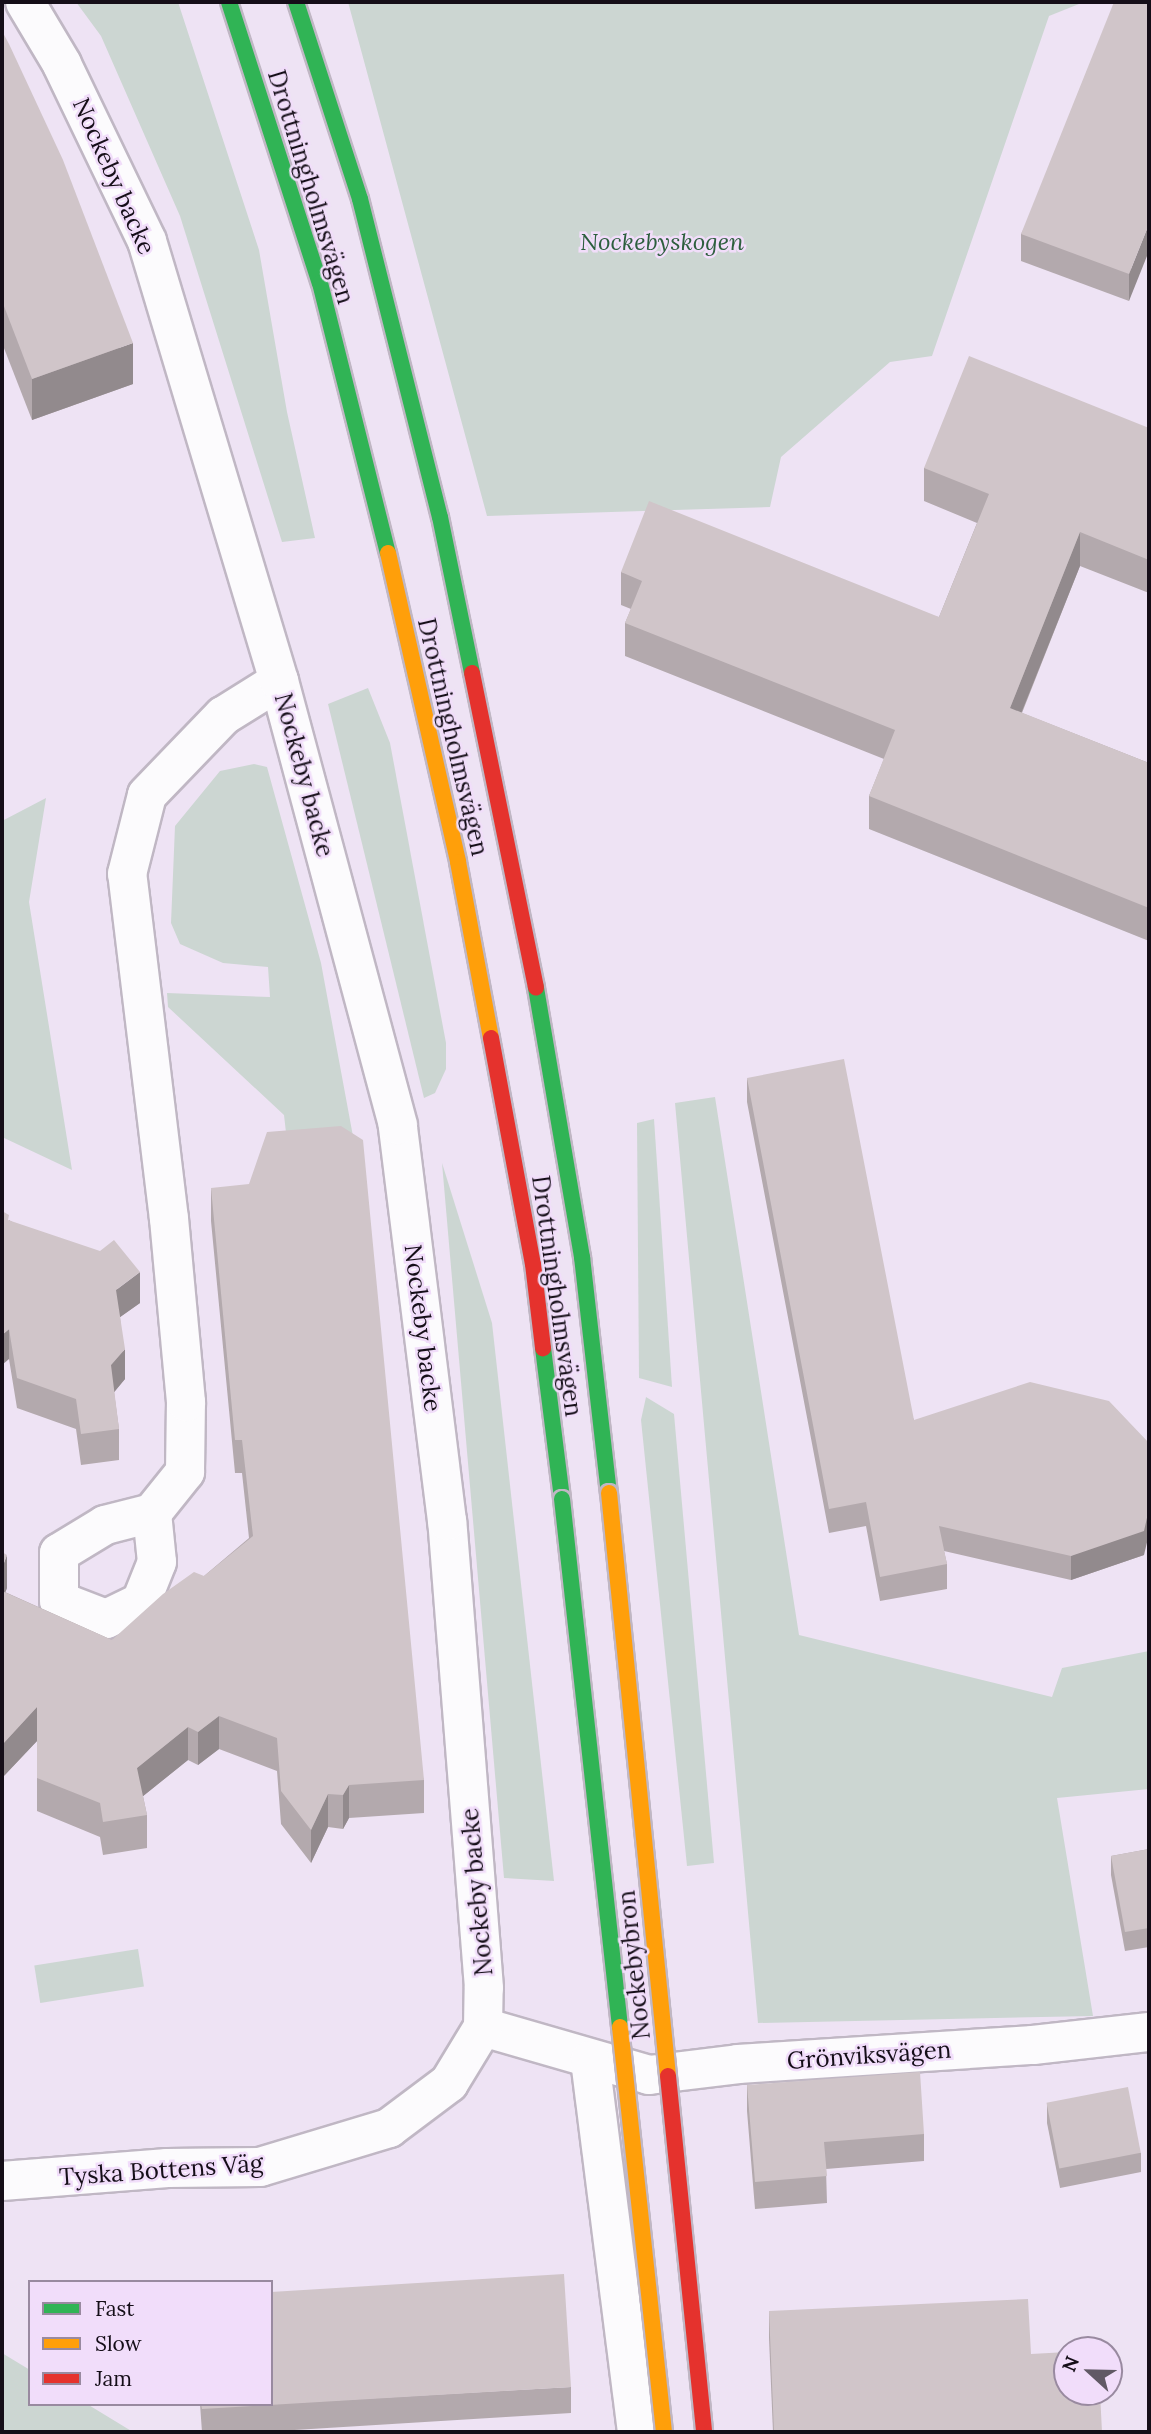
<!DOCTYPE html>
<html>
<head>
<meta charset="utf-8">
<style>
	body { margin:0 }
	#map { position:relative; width:1151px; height:2434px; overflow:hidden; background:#eee3f4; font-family:Lora,serif }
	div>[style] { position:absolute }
	.green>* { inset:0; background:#ccd6d2; transform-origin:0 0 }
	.roads { filter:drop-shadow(2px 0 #c0b7c4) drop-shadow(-2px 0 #c0b7c4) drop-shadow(0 2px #c0b7c4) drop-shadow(0 -2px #c0b7c4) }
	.street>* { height:38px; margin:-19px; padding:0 19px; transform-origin:19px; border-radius:19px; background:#fcfbfd }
	.fast>* { height:16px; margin:-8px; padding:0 8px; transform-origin:8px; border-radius:8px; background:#30b455 }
	.slow>* { height:16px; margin:-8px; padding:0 8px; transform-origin:8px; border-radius:8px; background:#ff9f0a }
	.jam>* { height:16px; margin:-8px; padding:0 8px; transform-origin:8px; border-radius:8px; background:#e5322d }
	.bridges { filter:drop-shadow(2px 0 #c0b7c4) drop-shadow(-2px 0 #c0b7c4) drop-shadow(0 2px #c0b7c4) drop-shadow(0 -2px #c0b7c4) }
	.fast-bridge>* { height:16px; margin:-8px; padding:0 8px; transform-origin:8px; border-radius:8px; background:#30b455 }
	.slow-bridge>* { height:16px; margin:-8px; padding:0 8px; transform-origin:8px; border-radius:8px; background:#ff9f0a }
	.jam-bridge>* { height:16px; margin:-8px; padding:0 8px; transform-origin:8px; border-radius:8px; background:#e5322d }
	.wall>* { inset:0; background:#b3a9ad }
	.shaded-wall>* { inset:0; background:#928a8d }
	.building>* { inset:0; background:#d0c5c9; transform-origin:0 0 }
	span { translate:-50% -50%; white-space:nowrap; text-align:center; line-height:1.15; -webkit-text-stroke:5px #f1ddfa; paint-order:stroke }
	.street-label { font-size:24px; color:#150e18 }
	.park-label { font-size:24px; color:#2d5f3e; font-style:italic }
	.frame { position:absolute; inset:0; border:4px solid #150e18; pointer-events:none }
	.legend { position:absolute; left:28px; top:2280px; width:245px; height:126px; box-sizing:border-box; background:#f1ddfa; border:2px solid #998aa0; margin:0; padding:9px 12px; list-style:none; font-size:21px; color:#150e18 }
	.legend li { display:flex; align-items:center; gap:14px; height:35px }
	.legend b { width:35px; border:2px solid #998aa0 }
	.north { position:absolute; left:1053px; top:2336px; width:70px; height:70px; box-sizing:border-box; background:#f1ddfa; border:2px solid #998aa0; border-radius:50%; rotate:292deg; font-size:19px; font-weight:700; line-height:28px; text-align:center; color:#150e18 }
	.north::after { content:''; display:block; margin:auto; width:24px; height:32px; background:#615965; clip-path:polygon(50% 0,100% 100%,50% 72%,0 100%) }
</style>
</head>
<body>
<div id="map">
	<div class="green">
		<div style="clip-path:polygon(76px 2px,178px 2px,259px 250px,287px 412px,315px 538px,282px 542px,180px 216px,101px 36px)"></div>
		<div style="clip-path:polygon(348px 2px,1084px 2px,1049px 16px,932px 356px,890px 362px,781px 457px,770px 507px,487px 516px)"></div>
		<div style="clip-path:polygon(368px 688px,390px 743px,446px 1043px,446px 1069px,435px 1093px,424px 1098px,328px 704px)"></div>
		<div style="clip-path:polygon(254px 764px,267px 767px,321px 963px,357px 1158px,289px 1159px,284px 1115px,168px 1007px,167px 993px,270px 997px,268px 967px,223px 963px,180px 944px,171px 923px,175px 826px,220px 771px)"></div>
		<div style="clip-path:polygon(46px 798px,29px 902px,72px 1170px,2px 1137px,2px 821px)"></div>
		<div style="clip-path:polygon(715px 1097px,799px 1635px,1052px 1697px,1062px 1668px,1149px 1651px,1149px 1789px,1057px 1798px,1093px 2016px,758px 2023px,675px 1103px)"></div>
		<div style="clip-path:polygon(654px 1119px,672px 1387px,639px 1378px,637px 1123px)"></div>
		<div style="clip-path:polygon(442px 1163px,492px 1323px,554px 1881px,504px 1878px)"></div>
		<div style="clip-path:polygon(646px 1397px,674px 1414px,714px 1863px,687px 1866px,641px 1420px)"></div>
		<div style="left:138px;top:1949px;width:38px;height:105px;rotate:81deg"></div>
		<div style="clip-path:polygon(2px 2353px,30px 2370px,30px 2404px,87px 2404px,133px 2432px,2px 2432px)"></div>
	</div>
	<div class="roads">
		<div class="street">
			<div style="left:152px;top:1513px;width:49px;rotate:84.2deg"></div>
			<div style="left:157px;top:1562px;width:43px;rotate:111.8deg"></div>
			<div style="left:141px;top:1602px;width:39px;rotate:154deg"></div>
			<div style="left:106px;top:1619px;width:50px;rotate:-159deg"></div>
			<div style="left:59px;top:1601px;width:48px;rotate:-90deg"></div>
			<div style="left:59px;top:1553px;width:54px;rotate:-31.3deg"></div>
			<div style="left:105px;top:1525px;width:49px;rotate:-14.3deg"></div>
			<div style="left:152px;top:1513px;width:53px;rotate:-51.2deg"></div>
			<div style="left:185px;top:1472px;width:70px;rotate:-89.2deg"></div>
			<div style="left:186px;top:1402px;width:184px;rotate:-95.3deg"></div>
			<div style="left:169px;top:1219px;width:348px;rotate:-96.9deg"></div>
			<div style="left:127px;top:874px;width:81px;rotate:-75.8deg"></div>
			<div style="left:147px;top:795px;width:110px;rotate:-46.1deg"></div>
			<div style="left:223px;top:716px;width:66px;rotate:-32deg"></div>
			<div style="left:483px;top:2027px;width:173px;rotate:16.1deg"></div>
			<div style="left:649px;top:2075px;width:90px;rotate:-7deg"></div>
			<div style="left:738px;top:2064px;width:296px;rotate:-3.7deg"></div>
			<div style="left:1033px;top:2045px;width:117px;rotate:-6.4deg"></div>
			<div style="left:590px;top:2060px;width:375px;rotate:82.8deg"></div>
			<div style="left:2px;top:2181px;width:166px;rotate:-4.5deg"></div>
			<div style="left:167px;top:2168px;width:93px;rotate:-0.6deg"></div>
			<div style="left:260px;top:2167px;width:135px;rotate:-16.8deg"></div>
			<div style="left:389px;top:2128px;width:75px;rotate:-36.9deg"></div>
			<div style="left:449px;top:2083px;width:66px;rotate:-58.7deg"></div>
			<div style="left:483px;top:2027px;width:39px;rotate:-89deg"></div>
			<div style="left:484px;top:1988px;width:468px;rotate:-94.5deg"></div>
			<div style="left:447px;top:1521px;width:399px;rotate:-97.1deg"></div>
			<div style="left:398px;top:1125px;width:460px;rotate:-105deg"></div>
			<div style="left:279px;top:681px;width:459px;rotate:-106.7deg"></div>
			<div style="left:147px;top:241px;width:196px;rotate:-115.7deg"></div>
			<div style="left:62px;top:64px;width:72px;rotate:-120.8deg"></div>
		</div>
		<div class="fast">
			<div style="left:229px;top:2px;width:295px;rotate:72.1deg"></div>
			<div style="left:320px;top:283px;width:278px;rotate:75.9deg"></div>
			<div style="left:296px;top:2px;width:207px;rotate:72deg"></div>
			<div style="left:360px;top:199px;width:328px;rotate:75.9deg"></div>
			<div style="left:440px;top:517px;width:159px;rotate:78.4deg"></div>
			<div style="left:536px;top:988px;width:273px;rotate:80.3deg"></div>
			<div style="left:582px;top:1257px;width:238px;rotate:83.5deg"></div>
			<div style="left:543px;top:1348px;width:152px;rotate:82.8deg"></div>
		</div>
		<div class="slow">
			<div style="left:388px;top:553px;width:317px;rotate:77.2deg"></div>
			<div style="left:458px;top:862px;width:179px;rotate:79.4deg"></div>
		</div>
		<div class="jam">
			<div style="left:472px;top:673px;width:321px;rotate:78.5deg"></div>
			<div style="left:491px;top:1038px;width:230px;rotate:79.5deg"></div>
			<div style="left:533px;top:1264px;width:85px;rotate:83.2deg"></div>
		</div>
	</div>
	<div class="bridges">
		<div class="fast-bridge">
			<div style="left:562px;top:1499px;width:531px;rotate:83.73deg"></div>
		</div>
		<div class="slow-bridge">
			<div style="left:609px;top:1493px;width:586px;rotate:84.22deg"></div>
			<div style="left:620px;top:2027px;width:407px;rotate:83.8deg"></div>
		</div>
		<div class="jam-bridge">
			<div style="left:668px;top:2076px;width:358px;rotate:84.2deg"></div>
		</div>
	</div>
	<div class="wall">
		<div style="clip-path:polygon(1147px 2px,1129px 301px,1021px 261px,1021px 234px)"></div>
		<div style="clip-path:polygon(2px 31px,133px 384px,32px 420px,2px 343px)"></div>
		<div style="clip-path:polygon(1149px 428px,1149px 593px,1080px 566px,1022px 713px,1149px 763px,1149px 941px,869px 829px,869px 796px,884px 759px,625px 656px,625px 623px,631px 609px,621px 605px,621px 572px,939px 617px,977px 523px,924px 501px,924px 468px)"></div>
		<div style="clip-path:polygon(747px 1078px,914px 1420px,1144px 1555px,1071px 1580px,944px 1551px,947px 1564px,947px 1589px,880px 1601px,866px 1526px,829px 1533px,747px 1102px)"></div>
		<div style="clip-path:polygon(211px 1188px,424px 1780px,424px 1813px,349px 1818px,343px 1829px,328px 1827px,311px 1863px,281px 1824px,277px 1771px,219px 1749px,198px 1765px,188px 1760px,143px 1796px,147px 1815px,147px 1848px,103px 1855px,100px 1837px,37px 1811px,37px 1741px,2px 1778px,2px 1552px,7px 1588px,5px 1592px,112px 1640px,204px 1576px,249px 1538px,242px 1473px,235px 1473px,211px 1221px)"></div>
		<div style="clip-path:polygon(9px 1220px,140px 1303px,120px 1317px,125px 1379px,114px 1392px,119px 1429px,119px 1460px,81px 1465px,76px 1429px,17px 1408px,9px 1359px)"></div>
		<div style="clip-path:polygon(1149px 1849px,1149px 1947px,1125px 1951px,1111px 1875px,1111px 1856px)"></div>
		<div style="clip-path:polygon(747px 2085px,924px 2134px,924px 2161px,826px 2169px,827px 2203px,755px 2209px,747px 2111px)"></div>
		<div style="clip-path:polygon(1047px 2104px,1141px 2153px,1141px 2172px,1060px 2188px,1047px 2123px)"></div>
		<div style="clip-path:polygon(769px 2311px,1031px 2354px,1102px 2432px,773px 2432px,769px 2338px)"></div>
		<div style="clip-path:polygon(571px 2387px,571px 2413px,262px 2432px,202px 2432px,200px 2404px,271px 2404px)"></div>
	</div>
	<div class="shaded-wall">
		<div style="clip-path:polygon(1149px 224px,1149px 251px,1129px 301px,1129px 274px)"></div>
		<div style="clip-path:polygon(133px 343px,133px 384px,32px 420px,32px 379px)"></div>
		<div style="clip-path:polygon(1080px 532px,1080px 566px,1010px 741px,1010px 708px)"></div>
		<div style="clip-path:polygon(140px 1272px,140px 1303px,116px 1320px,116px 1290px)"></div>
		<div style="clip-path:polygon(9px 1329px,9px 1359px,2px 1365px,2px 1335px)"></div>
		<div style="clip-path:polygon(125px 1349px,125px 1379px,111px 1396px,111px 1365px)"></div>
		<div style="clip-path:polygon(1149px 1509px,1149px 1534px,1144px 1555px,1071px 1580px,1071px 1556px)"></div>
		<div style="clip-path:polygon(7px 1555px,7px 1588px,2px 1601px,2px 1568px)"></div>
		<div style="clip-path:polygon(37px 1707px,37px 1741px,2px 1778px,2px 1745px)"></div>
		<div style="clip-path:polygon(219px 1716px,219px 1749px,198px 1765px,198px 1732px)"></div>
		<div style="clip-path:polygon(188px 1727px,188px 1760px,137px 1801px,137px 1768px)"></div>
		<div style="clip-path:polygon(349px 1785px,349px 1818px,343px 1829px,343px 1795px)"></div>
		<div style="clip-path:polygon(328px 1794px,328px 1827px,311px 1863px,311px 1830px)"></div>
	</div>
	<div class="building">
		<div style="clip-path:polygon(1114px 2px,1149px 3px,1149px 224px,1129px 274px,1021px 234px)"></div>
		<div style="clip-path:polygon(2px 31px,9px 44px,63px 160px,133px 343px,32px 379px,2px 301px)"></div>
		<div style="clip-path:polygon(969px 356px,1149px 428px,1149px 560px,1080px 532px,1010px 708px,1149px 763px,1149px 908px,869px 796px,895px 730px,625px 623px,642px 581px,621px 572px,649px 501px,939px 617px,989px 494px,924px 468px)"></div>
		<div style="clip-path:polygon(844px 1059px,914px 1420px,1030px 1382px,1109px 1401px,1149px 1443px,1149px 1509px,1144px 1531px,1071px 1556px,939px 1526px,947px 1564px,880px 1577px,866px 1502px,829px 1509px,747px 1078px)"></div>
		<div style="clip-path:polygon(341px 1126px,363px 1140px,424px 1780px,349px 1785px,343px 1795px,328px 1794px,311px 1830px,281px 1791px,277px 1738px,219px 1716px,198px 1732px,188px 1727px,137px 1768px,147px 1815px,103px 1822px,100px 1803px,37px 1778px,37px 1707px,2px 1745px,2px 1591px,112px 1640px,163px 1594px,194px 1572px,204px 1576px,253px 1536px,242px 1440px,235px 1440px,211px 1188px,249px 1184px,267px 1132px)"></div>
		<div style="clip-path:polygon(2px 1211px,9px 1215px,8px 1220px,100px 1251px,114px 1240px,140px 1272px,116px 1290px,125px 1349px,111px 1365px,119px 1429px,81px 1434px,76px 1399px,17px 1378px,9px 1329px,2px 1335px)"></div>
		<div style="clip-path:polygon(2px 1552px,7px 1555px,2px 1568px)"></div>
		<div style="clip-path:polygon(1149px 1849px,1149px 1928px,1125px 1932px,1111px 1856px)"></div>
		<div style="clip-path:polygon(920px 2072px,924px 2134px,824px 2142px,827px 2176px,755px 2182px,747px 2085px)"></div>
		<div style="left:1128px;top:2087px;width:67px;height:83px;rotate:79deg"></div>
		<div style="clip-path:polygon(564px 2274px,571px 2387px,202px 2409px,201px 2404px,271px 2404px,271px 2292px)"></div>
		<div style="clip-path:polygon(1028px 2299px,1031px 2354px,1067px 2352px,1067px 2392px,1100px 2392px,1102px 2432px,774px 2432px,769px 2311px)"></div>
	</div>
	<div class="street-label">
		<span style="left:114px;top:176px;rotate:66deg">Nockeby backe</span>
		<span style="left:311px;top:187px;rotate:73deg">Drottningholmsvägen</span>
		<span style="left:453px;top:737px;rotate:77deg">Drottningholmsvägen</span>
		<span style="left:304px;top:775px;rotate:75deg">Nockeby backe</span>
		<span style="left:557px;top:1296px;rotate:82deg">Drottningholmsvägen</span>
		<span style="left:423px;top:1328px;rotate:83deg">Nockeby backe</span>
		<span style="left:477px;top:1892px;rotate:-95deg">Nockeby backe</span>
		<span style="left:634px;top:1965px;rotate:-96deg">Nockebybron</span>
		<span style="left:869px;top:2055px;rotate:-4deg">Grönviksvägen</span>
		<span style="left:161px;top:2170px;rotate:-4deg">Tyska Bottens Väg</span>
	</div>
	<div class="park-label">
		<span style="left:662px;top:242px">Nockebyskogen</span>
	</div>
	<div class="frame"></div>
	<ul class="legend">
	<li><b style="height:9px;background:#30b455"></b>Fast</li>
	<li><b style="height:9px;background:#ff9f0a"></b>Slow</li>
	<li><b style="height:9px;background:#e5322d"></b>Jam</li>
	</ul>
	<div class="north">N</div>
</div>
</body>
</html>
